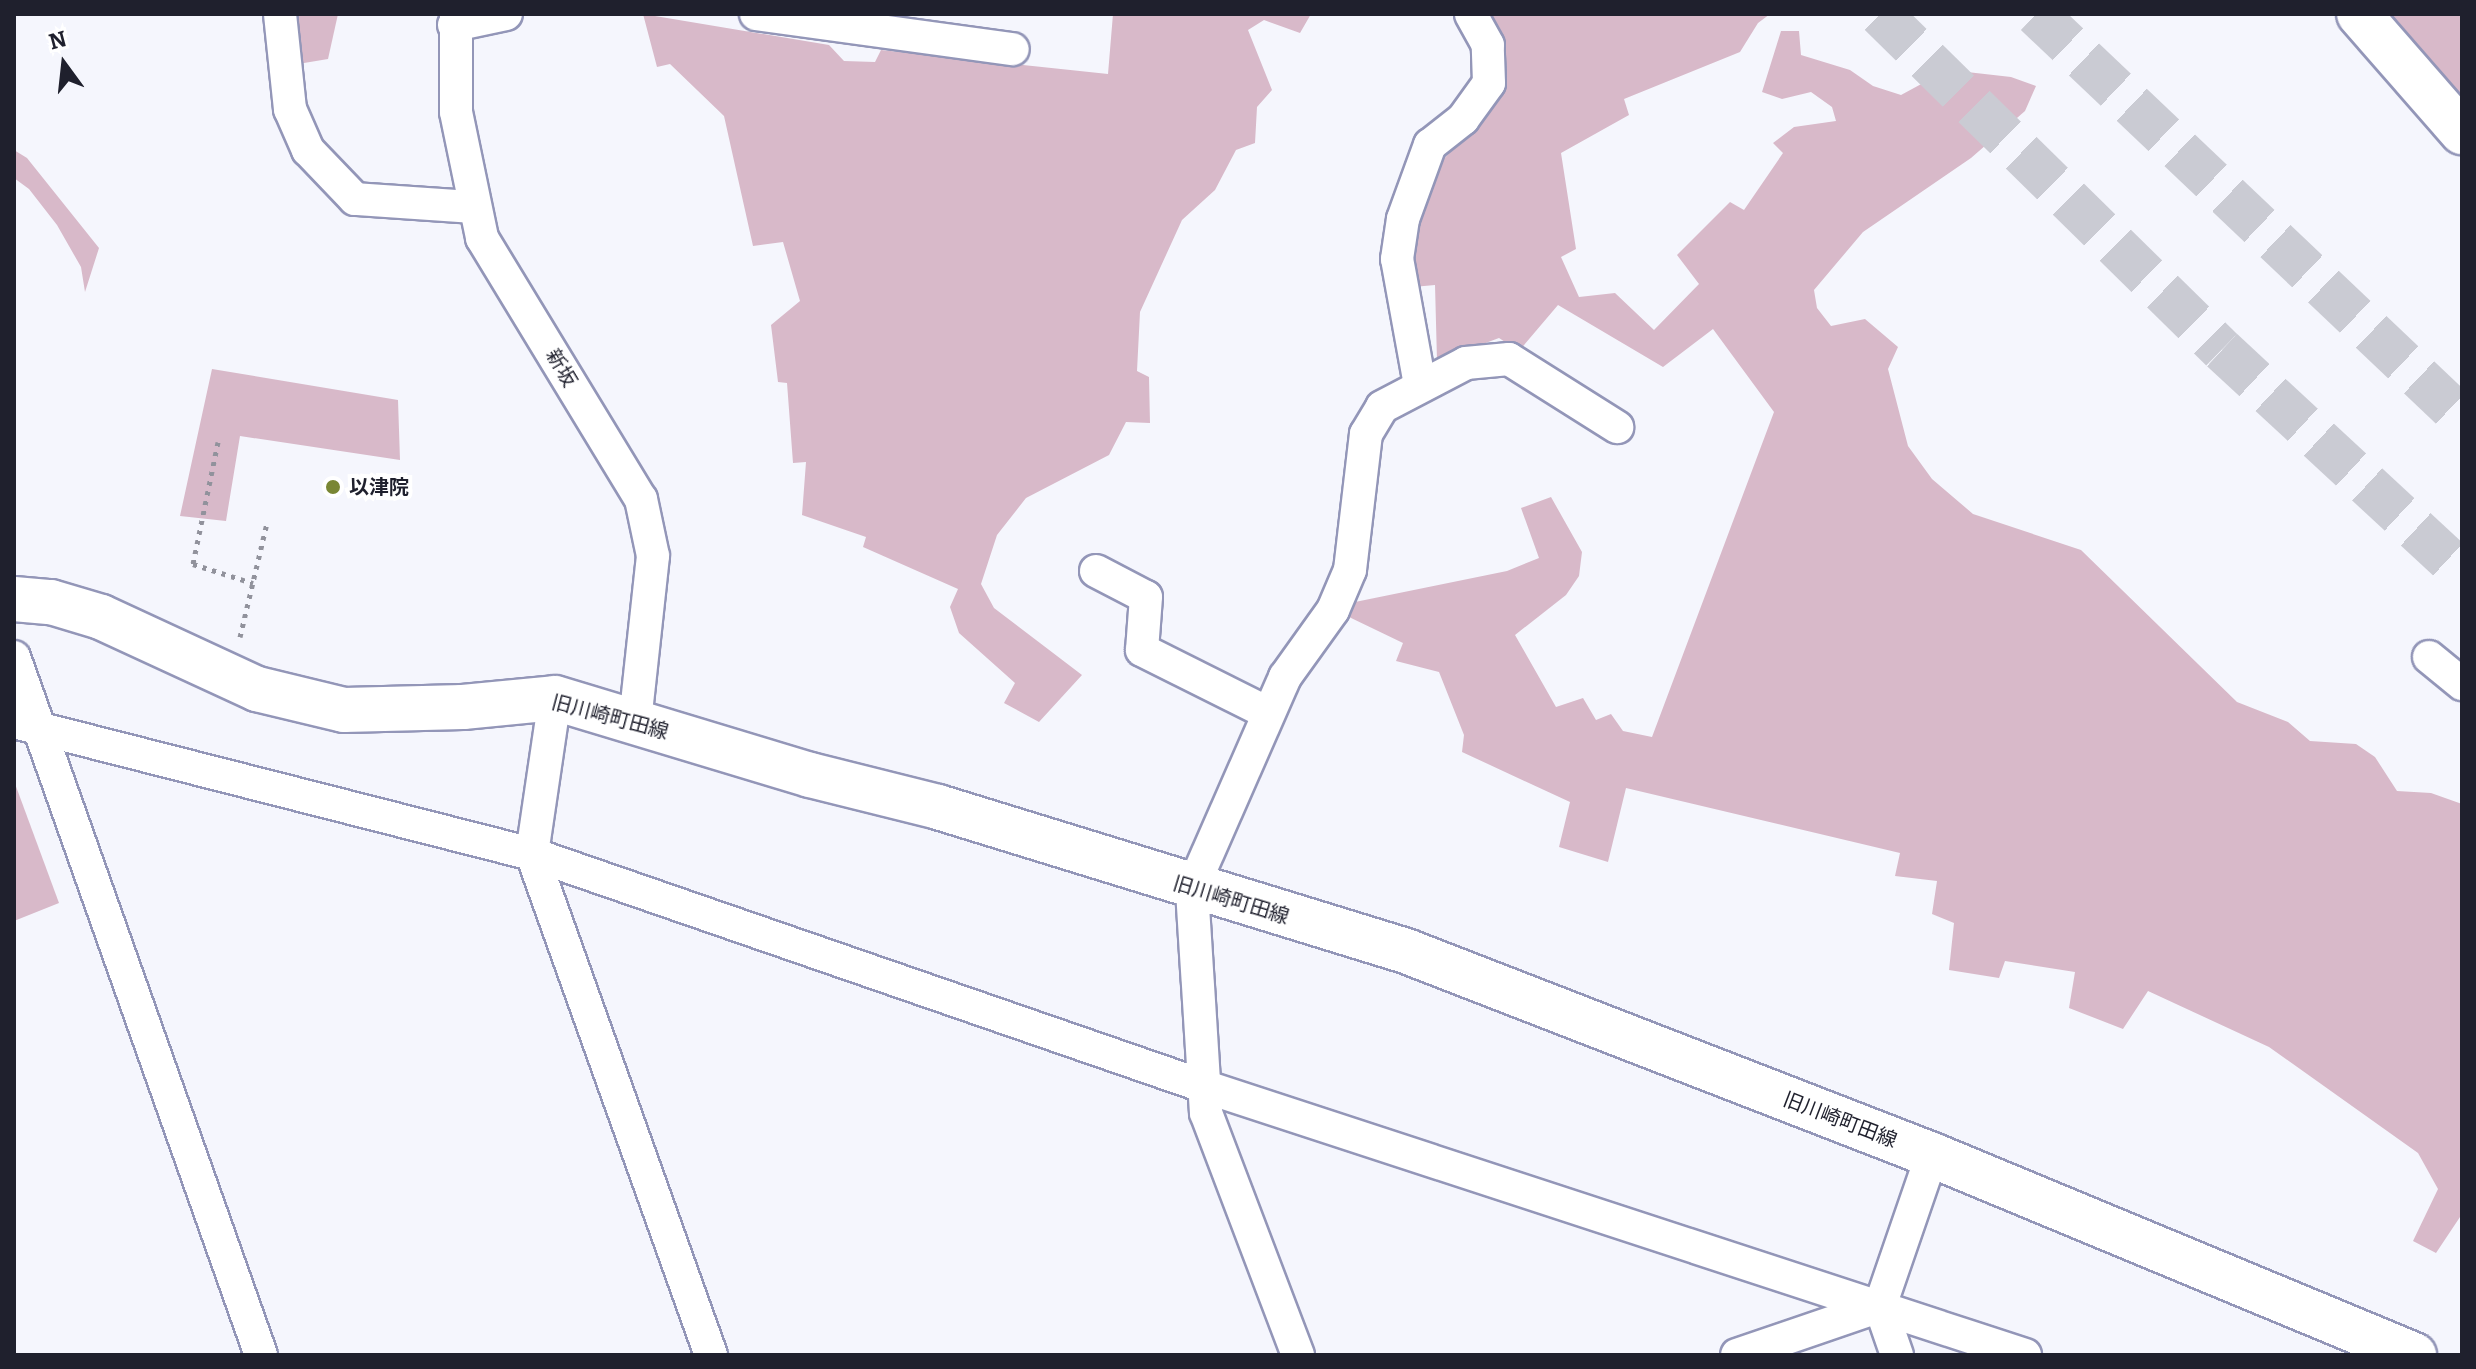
<!DOCTYPE html>
<html>
<head>
<meta charset="utf-8">
<style>
	body { margin:0 }
	#map { position:relative; width:2476px; height:1369px; overflow:hidden; background:#f5f6fd; font-family:Bitter,"Noto Sans JP",serif }
	div>[style] { position:absolute }
	.green>* { inset:0; background:#d8b9c9 }
	.highway-tunnel>* { height:44px; margin-top:-22px; transform-origin:0; background:repeating-linear-gradient(90deg,#cacbd3 0 44px,transparent 0 66px) }
	.path>* { height:5px; margin-top:-2.5px; transform-origin:0; background:repeating-linear-gradient(90deg,#91929c 0 4px,transparent 0 10px) }
	.roads { filter:drop-shadow(2px 0 #9396b8) drop-shadow(-2px 0 #9396b8) drop-shadow(0 2px #9396b8) drop-shadow(0 -2px #9396b8) }
	.street>* { height:32px; margin:-16px; padding:0 16px; transform-origin:16px; border-radius:16px; background:#fff }
	.secondary>* { height:44px; margin:-22px; padding:0 22px; transform-origin:22px; border-radius:22px; background:#fff }
	.dots>* { width:22px; height:22px; translate:-50% -50%; box-sizing:border-box; border:4px solid #fff; border-radius:50% }
	span { translate:-50% -50%; white-space:nowrap; text-align:center; line-height:1.15; -webkit-text-stroke:8px #fff; paint-order:stroke }
	.street-label { font-size:20px; color:#1f202d }
	.poi-label { font-size:20px; color:#1f202d; font-weight:700 }
	.left { translate:0 -50%; text-align:left }
	.frame { position:absolute; inset:0; border:16px solid #1f202d; pointer-events:none }
	.north { position:absolute; left:24px; top:24px; width:80px; height:80px; -webkit-text-stroke:6px #fff; paint-order:stroke; rotate:345deg; font-size:22px; font-weight:700; line-height:32px; text-align:center; color:#1f202d }
	.north::after { content:''; display:block; margin:auto; width:28px; height:36px; background:#1f202d; clip-path:polygon(50% 0,100% 100%,50% 72%,0 100%) }
</style>
</head>
<body>
<div id="map">
	<div class="green">
		<div style="clip-path:polygon(285px 14px,338px 14px,328px 59px,292px 65px)"></div>
		<div style="clip-path:polygon(643px 14px,829px 45px,844px 61px,875px 62px,881px 50px,1108px 74px,1113px 14px,1311px 14px,1300px 33px,1264px 20px,1248px 30px,1272px 90px,1257px 107px,1255px 143px,1236px 150px,1215px 190px,1182px 220px,1140px 312px,1137px 371px,1149px 377px,1150px 423px,1126px 422px,1109px 455px,1026px 498px,997px 535px,981px 584px,994px 608px,1082px 675px,1039px 722px,1004px 703px,1015px 683px,959px 633px,950px 607px,958px 589px,863px 547px,866px 537px,802px 515px,806px 462px,793px 463px,787px 383px,778px 382px,771px 325px,800px 301px,783px 242px,753px 246px,724px 116px,670px 64px,657px 67px)"></div>
		<div style="clip-path:polygon(1481px 14px,1770px 14px,1758px 23px,1740px 52px,1624px 99px,1629px 115px,1561px 153px,1576px 249px,1561px 257px,1579px 297px,1615px 293px,1654px 330px,1699px 284px,1677px 255px,1730px 202px,1744px 210px,1783px 153px,1773px 143px,1794px 127px,1836px 121px,1832px 107px,1811px 92px,1782px 99px,1762px 92px,1781px 31px,1799px 31px,1801px 55px,1850px 70px,1873px 86px,1901px 95px,1925px 82px,1967px 72px,2011px 77px,2036px 86px,2025px 111px,1971px 158px,1863px 232px,1814px 290px,1817px 308px,1831px 326px,1865px 319px,1898px 347px,1888px 369px,1908px 446px,1932px 479px,1973px 514px,2081px 550px,2237px 702px,2288px 722px,2310px 741px,2356px 744px,2375px 757px,2397px 791px,2431px 793px,2462px 804px,2462px 1214px,2436px 1253px,2413px 1241px,2438px 1189px,2418px 1153px,2269px 1047px,2148px 991px,2123px 1029px,2069px 1008px,2075px 972px,2005px 961px,1999px 978px,1949px 970px,1954px 923px,1932px 914px,1937px 881px,1895px 876px,1900px 853px,1626px 788px,1608px 862px,1559px 847px,1570px 802px,1462px 752px,1464px 735px,1439px 672px,1396px 661px,1403px 643px,1349px 617px,1355px 602px,1507px 571px,1539px 558px,1521px 508px,1551px 497px,1582px 552px,1579px 576px,1566px 595px,1515px 635px,1556px 707px,1583px 698px,1596px 720px,1611px 714px,1623px 731px,1652px 737px,1774px 412px,1713px 329px,1663px 367px,1558px 305px,1519px 351px,1499px 338px,1437px 361px,1435px 285px,1413px 287px,1411px 226px,1430px 173px,1492px 109px,1501px 82px)"></div>
		<div style="clip-path:polygon(2380px 14px,2462px 14px,2462px 109px)"></div>
		<div style="clip-path:polygon(14px 150px,27px 158px,99px 248px,85px 292px,81px 267px,57px 225px,29px 189px,14px 178px)"></div>
		<div style="clip-path:polygon(212px 369px,398px 400px,400px 460px,240px 436px,226px 521px,180px 516px)"></div>
		<div style="clip-path:polygon(14px 781px,59px 903px,14px 921px)"></div>
	</div>
	<div class="highway-tunnel">
		<div style="left:1880px;top:14px;width:479px;rotate:44.5deg"></div>
		<div style="left:2222px;top:350px;width:327px;rotate:42.8deg"></div>
		<div style="left:2036px;top:14px;width:587px;rotate:43.48deg"></div>
	</div>
	<div class="path">
		<div style="left:218px;top:442px;width:125px;rotate:101.6deg"></div>
		<div style="left:193px;top:564px;width:63px;rotate:17.6deg"></div>
		<div style="left:240px;top:637px;width:117px;rotate:-76.7deg"></div>
	</div>
	<div class="roads">
		<div class="street">
			<div style="left:280px;top:14px;width:96px;rotate:84deg"></div>
			<div style="left:290px;top:109px;width:45px;rotate:66.3deg"></div>
			<div style="left:308px;top:150px;width:68px;rotate:46.2deg"></div>
			<div style="left:355px;top:199px;width:118px;rotate:3.9deg"></div>
			<div style="left:456px;top:14px;width:98px;rotate:90deg"></div>
			<div style="left:456px;top:112px;width:129px;rotate:78.3deg"></div>
			<div style="left:482px;top:238px;width:306px;rotate:58.7deg"></div>
			<div style="left:641px;top:499px;width:58px;rotate:78.1deg"></div>
			<div style="left:653px;top:556px;width:168px;rotate:96.2deg"></div>
			<div style="left:756px;top:14px;width:259px;rotate:7.8deg"></div>
			<div style="left:454px;top:25px;width:53px;rotate:-11.9deg"></div>
			<div style="left:1420px;top:385px;width:128px;rotate:-100.3deg"></div>
			<div style="left:1397px;top:259px;width:40px;rotate:-81.5deg"></div>
			<div style="left:1403px;top:219px;width:79px;rotate:-70deg"></div>
			<div style="left:1430px;top:145px;width:42px;rotate:-38.2deg"></div>
			<div style="left:1463px;top:119px;width:44px;rotate:-54.2deg"></div>
			<div style="left:1489px;top:83px;width:38px;rotate:-92deg"></div>
			<div style="left:1488px;top:45px;width:35px;rotate:-119deg"></div>
			<div style="left:1096px;top:571px;width:56px;rotate:27.5deg"></div>
			<div style="left:1146px;top:597px;width:53px;rotate:94.3deg"></div>
			<div style="left:1142px;top:650px;width:141px;rotate:26.6deg"></div>
			<div style="left:14px;top:657px;width:740px;rotate:70.51deg"></div>
			<div style="left:2429px;top:657px;width:43px;rotate:39.3deg"></div>
			<div style="left:555px;top:698px;width:158px;rotate:98.4deg"></div>
			<div style="left:532px;top:854px;width:532px;rotate:70.34deg"></div>
			<div style="left:14px;top:722px;width:535px;rotate:14.3deg"></div>
			<div style="left:532px;top:854px;width:710px;rotate:19.07deg"></div>
			<div style="left:1203px;top:1086px;width:865px;rotate:18.12deg"></div>
			<div style="left:1298px;top:1355px;width:259px;rotate:-110.8deg"></div>
			<div style="left:1206px;top:1113px;width:224px;rotate:-93.6deg"></div>
			<div style="left:1192px;top:889px;width:232px;rotate:-66.3deg"></div>
			<div style="left:1285px;top:677px;width:82px;rotate:-54.4deg"></div>
			<div style="left:1333px;top:610px;width:43px;rotate:-67deg"></div>
			<div style="left:1350px;top:570px;width:137px;rotate:-83.3deg"></div>
			<div style="left:1366px;top:434px;width:31px;rotate:-59deg"></div>
			<div style="left:1382px;top:407px;width:95px;rotate:-27.6deg"></div>
			<div style="left:1466px;top:363px;width:43px;rotate:-5.3deg"></div>
			<div style="left:1509px;top:359px;width:128px;rotate:32.2deg"></div>
			<div style="left:1737px;top:1355px;width:151px;rotate:-18.9deg"></div>
			<div style="left:1897px;top:1355px;width:52px;rotate:-109.1deg"></div>
			<div style="left:1880px;top:1306px;width:160px;rotate:-71deg"></div>
		</div>
		<div class="secondary">
			<div style="left:2359px;top:14px;width:157px;rotate:48.9deg"></div>
			<div style="left:14px;top:599px;width:37px;rotate:5deg"></div>
			<div style="left:51px;top:602px;width:52px;rotate:16.7deg"></div>
			<div style="left:101px;top:617px;width:172px;rotate:24.8deg"></div>
			<div style="left:257px;top:689px;width:89px;rotate:13.6deg"></div>
			<div style="left:344px;top:710px;width:119px;rotate:-1.4deg"></div>
			<div style="left:463px;top:707px;width:92px;rotate:-5.6deg"></div>
			<div style="left:555px;top:698px;width:266px;rotate:16.8deg"></div>
			<div style="left:810px;top:775px;width:132px;rotate:14deg"></div>
			<div style="left:938px;top:807px;width:490px;rotate:17.1deg"></div>
			<div style="left:1406px;top:951px;width:564px;rotate:21.2deg"></div>
			<div style="left:1932px;top:1155px;width:522px;rotate:22.54deg"></div>
		</div>
	</div>
	<div class="dots">
		<div style="left:333px;top:487px;background:#798634"></div>
	</div>
	<div class="street-label">
		<span style="left:561px;top:368px;rotate:59deg">新坂</span>
		<span style="left:610px;top:717px;rotate:15deg">旧川崎町田線</span>
		<span style="left:1231px;top:900px;rotate:17deg">旧川崎町田線</span>
		<span style="left:1840px;top:1120px;rotate:21deg">旧川崎町田線</span>
	</div>
	<div class="poi-label">
		<span class="left" style="left:349px;top:487px">以津院</span>
	</div>
	<div class="frame"></div>
	<div class="north">N</div>
</div>
</body>
</html>
